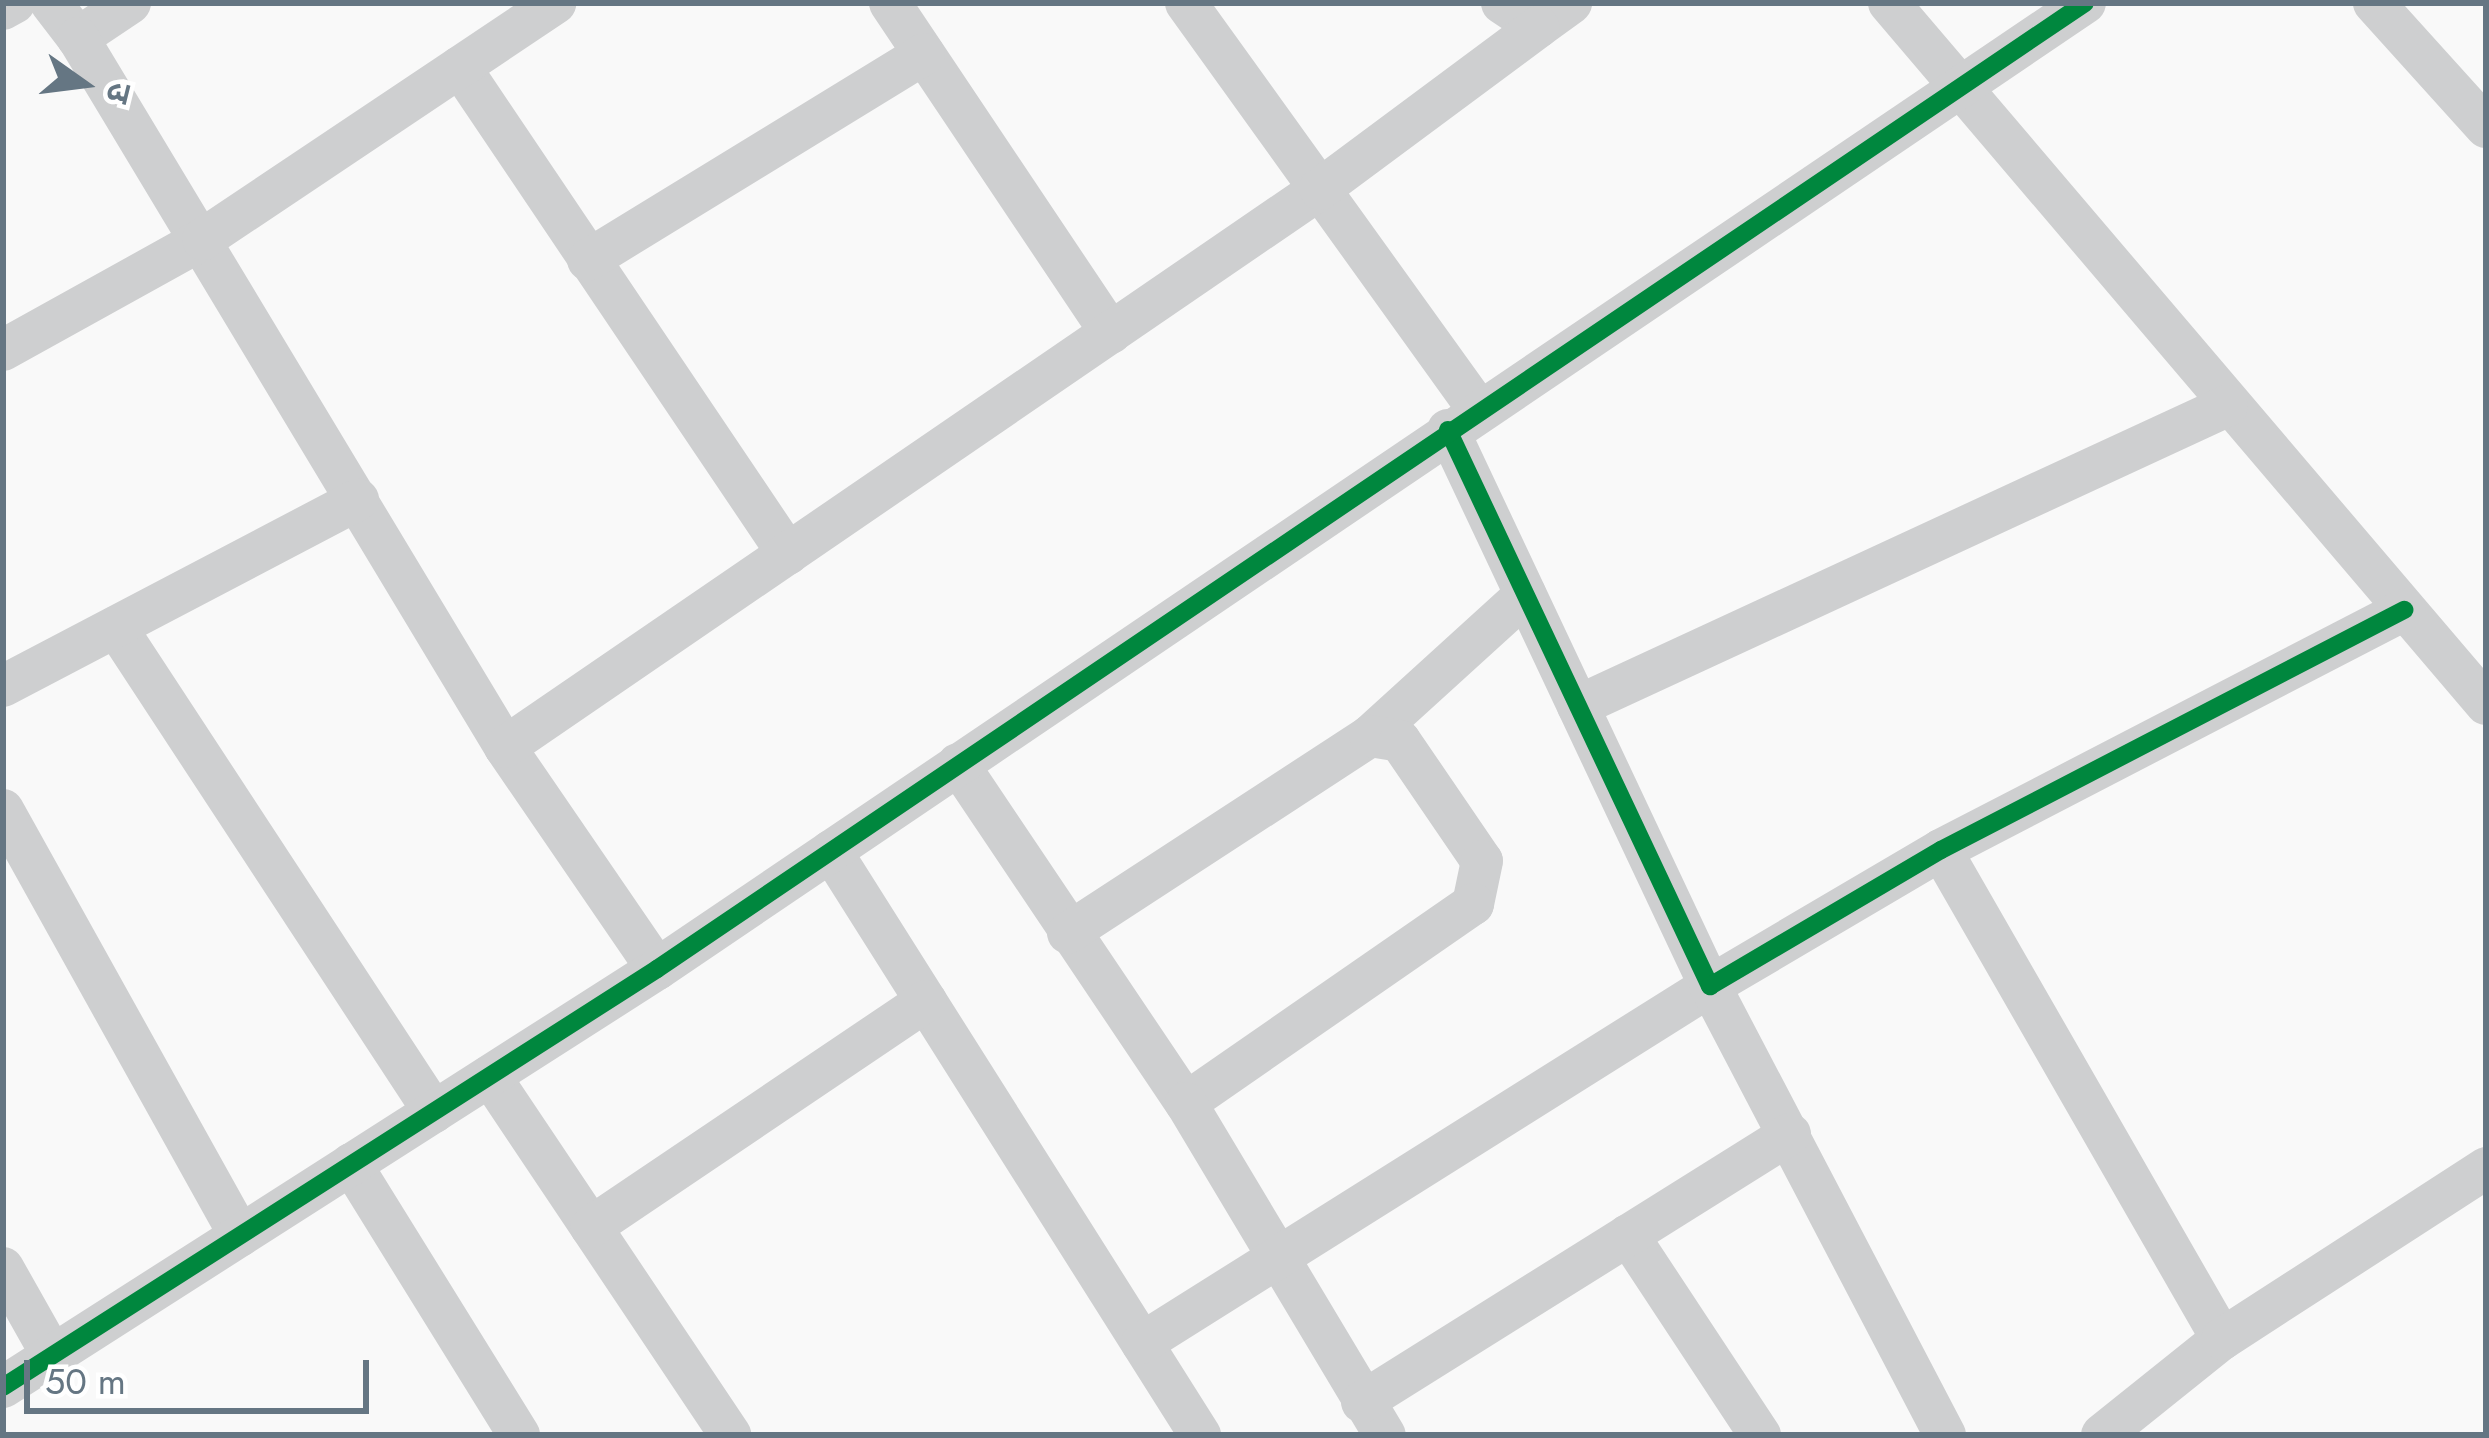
<!DOCTYPE html>
<html>
<head>
<meta charset="utf-8">
<style>
	body { margin:0 }
	#map { position:relative; width:2489px; height:1438px; overflow:hidden; background:#f9f9f9; font-family:Jost,"Noto Sans Devanagari",sans-serif }
	div>[style] { position:absolute }
	.street>* { height:42px; margin:-21px; padding:0 21px; transform-origin:21px; border-radius:21px; background:#cecfd0 }
	.cycleway>* { height:18px; margin:-9px; padding:0 9px; transform-origin:9px; border-radius:9px; background:#00873e }
	span { translate:-50% -50%; white-space:nowrap; text-align:center; line-height:1.15; -webkit-text-stroke:12px #fff; paint-order:stroke }
	.frame { position:absolute; inset:0; border:6px solid #657683; pointer-events:none }
	.north { position:absolute; left:24px; top:24px; width:120px; height:120px; -webkit-text-stroke:9px #fff; paint-order:stroke; rotate:104deg; font-size:33px; font-weight:700; line-height:48px; text-align:center; color:#657683 }
	.north::after { content:''; display:block; margin:auto; width:42px; height:54px; background:#657683; clip-path:polygon(50% 0,100% 100%,50% 72%,0 100%) }
	.scale { position:absolute; left:24px; top:1360px; width:345px; height:54px; box-sizing:border-box; border:6px solid #657683; border-top:0; padding-left:15px; font-size:36px; line-height:42px; white-space:nowrap; color:#657683; -webkit-text-stroke:9px #fff; paint-order:stroke }
</style>
</head>
<body>
<div id="map">
	<div class="street">
		<div style="left:51px;top:3px;width:44px;rotate:52.4deg"></div>
		<div style="left:130px;top:3px;width:63px;rotate:146.1deg"></div>
		<div style="left:78px;top:38px;width:828px;rotate:58.94deg"></div>
		<div style="left:505px;top:747px;width:269px;rotate:55.6deg"></div>
		<div style="left:890px;top:3px;width:397px;rotate:56.2deg"></div>
		<div style="left:1186px;top:3px;width:500px;rotate:54.28deg"></div>
		<div style="left:1502px;top:3px;width:43px;rotate:33.7deg"></div>
		<div style="left:1538px;top:27px;width:41px;rotate:-36deg"></div>
		<div style="left:1889px;top:3px;width:921px;rotate:49.58deg"></div>
		<div style="left:2374px;top:3px;width:167px;rotate:47.9deg"></div>
		<div style="left:3px;top:9px;width:13px;rotate:-29deg"></div>
		<div style="left:460px;top:67px;width:587px;rotate:56.04deg"></div>
		<div style="left:588px;top:260px;width:394px;rotate:-31.5deg"></div>
		<div style="left:3px;top:350px;width:229px;rotate:-29deg"></div>
		<div style="left:203px;top:239px;width:424px;rotate:-33.8deg"></div>
		<div style="left:1448px;top:430px;width:615px;rotate:64.77deg"></div>
		<div style="left:1710px;top:986px;width:268px;rotate:-30.5deg"></div>
		<div style="left:1941px;top:850px;width:522px;rotate:-27.4deg"></div>
		<div style="left:116px;top:627px;width:580px;rotate:56.75deg"></div>
		<div style="left:3px;top:686px;width:401px;rotate:-27.7deg"></div>
		<div style="left:1578px;top:706px;width:715px;rotate:-24.81deg"></div>
		<div style="left:1370px;top:736px;width:210px;rotate:-42.3deg"></div>
		<div style="left:505px;top:747px;width:988px;rotate:-34.4deg"></div>
		<div style="left:1320px;top:189px;width:272px;rotate:-36.6deg"></div>
		<div style="left:958px;top:764px;width:409px;rotate:56.1deg"></div>
		<div style="left:3px;top:810px;width:487px;rotate:60.9deg"></div>
		<div style="left:1941px;top:850px;width:564px;rotate:60.12deg"></div>
		<div style="left:831px;top:851px;width:691px;rotate:57.71deg"></div>
		<div style="left:1068px;top:933px;width:361px;rotate:-33.1deg"></div>
		<div style="left:1370px;top:736px;width:30px;rotate:9deg"></div>
		<div style="left:1400px;top:741px;width:145px;rotate:55.7deg"></div>
		<div style="left:1482px;top:861px;width:44px;rotate:101.8deg"></div>
		<div style="left:1473px;top:904px;width:349px;rotate:145.3deg"></div>
		<div style="left:1186px;top:1103px;width:387px;rotate:59.1deg"></div>
		<div style="left:490px;top:1076px;width:432px;rotate:56.2deg"></div>
		<div style="left:351px;top:1164px;width:319px;rotate:58.2deg"></div>
		<div style="left:591px;top:1227px;width:404px;rotate:-34deg"></div>
		<div style="left:1628px;top:1235px;width:240px;rotate:56.6deg"></div>
		<div style="left:3px;top:1268px;width:100px;rotate:60.6deg"></div>
		<div style="left:1142px;top:1343px;width:671px;rotate:-32.15deg"></div>
		<div style="left:1710px;top:986px;width:507px;rotate:62.37deg"></div>
		<div style="left:3px;top:1387px;width:776px;rotate:-32.58deg"></div>
		<div style="left:657px;top:969px;width:1724px;rotate:-34.08deg"></div>
		<div style="left:1362px;top:1402px;width:505px;rotate:-32.05deg"></div>
		<div style="left:2102px;top:1435px;width:154px;rotate:-38.7deg"></div>
		<div style="left:2222px;top:1339px;width:315px;rotate:-32.9deg"></div>
	</div>
	<div class="cycleway">
		<div style="left:1448px;top:430px;width:615px;rotate:64.77deg"></div>
		<div style="left:1710px;top:986px;width:268px;rotate:-30.5deg"></div>
		<div style="left:1941px;top:850px;width:522px;rotate:-27.4deg"></div>
		<div style="left:3px;top:1387px;width:776px;rotate:-32.58deg"></div>
		<div style="left:657px;top:969px;width:1724px;rotate:-34.08deg"></div>
	</div>
	<div class="frame"></div>
	<div class="north">उ</div>
	<div class="scale">50 m</div>
</div>
</body>
</html>
